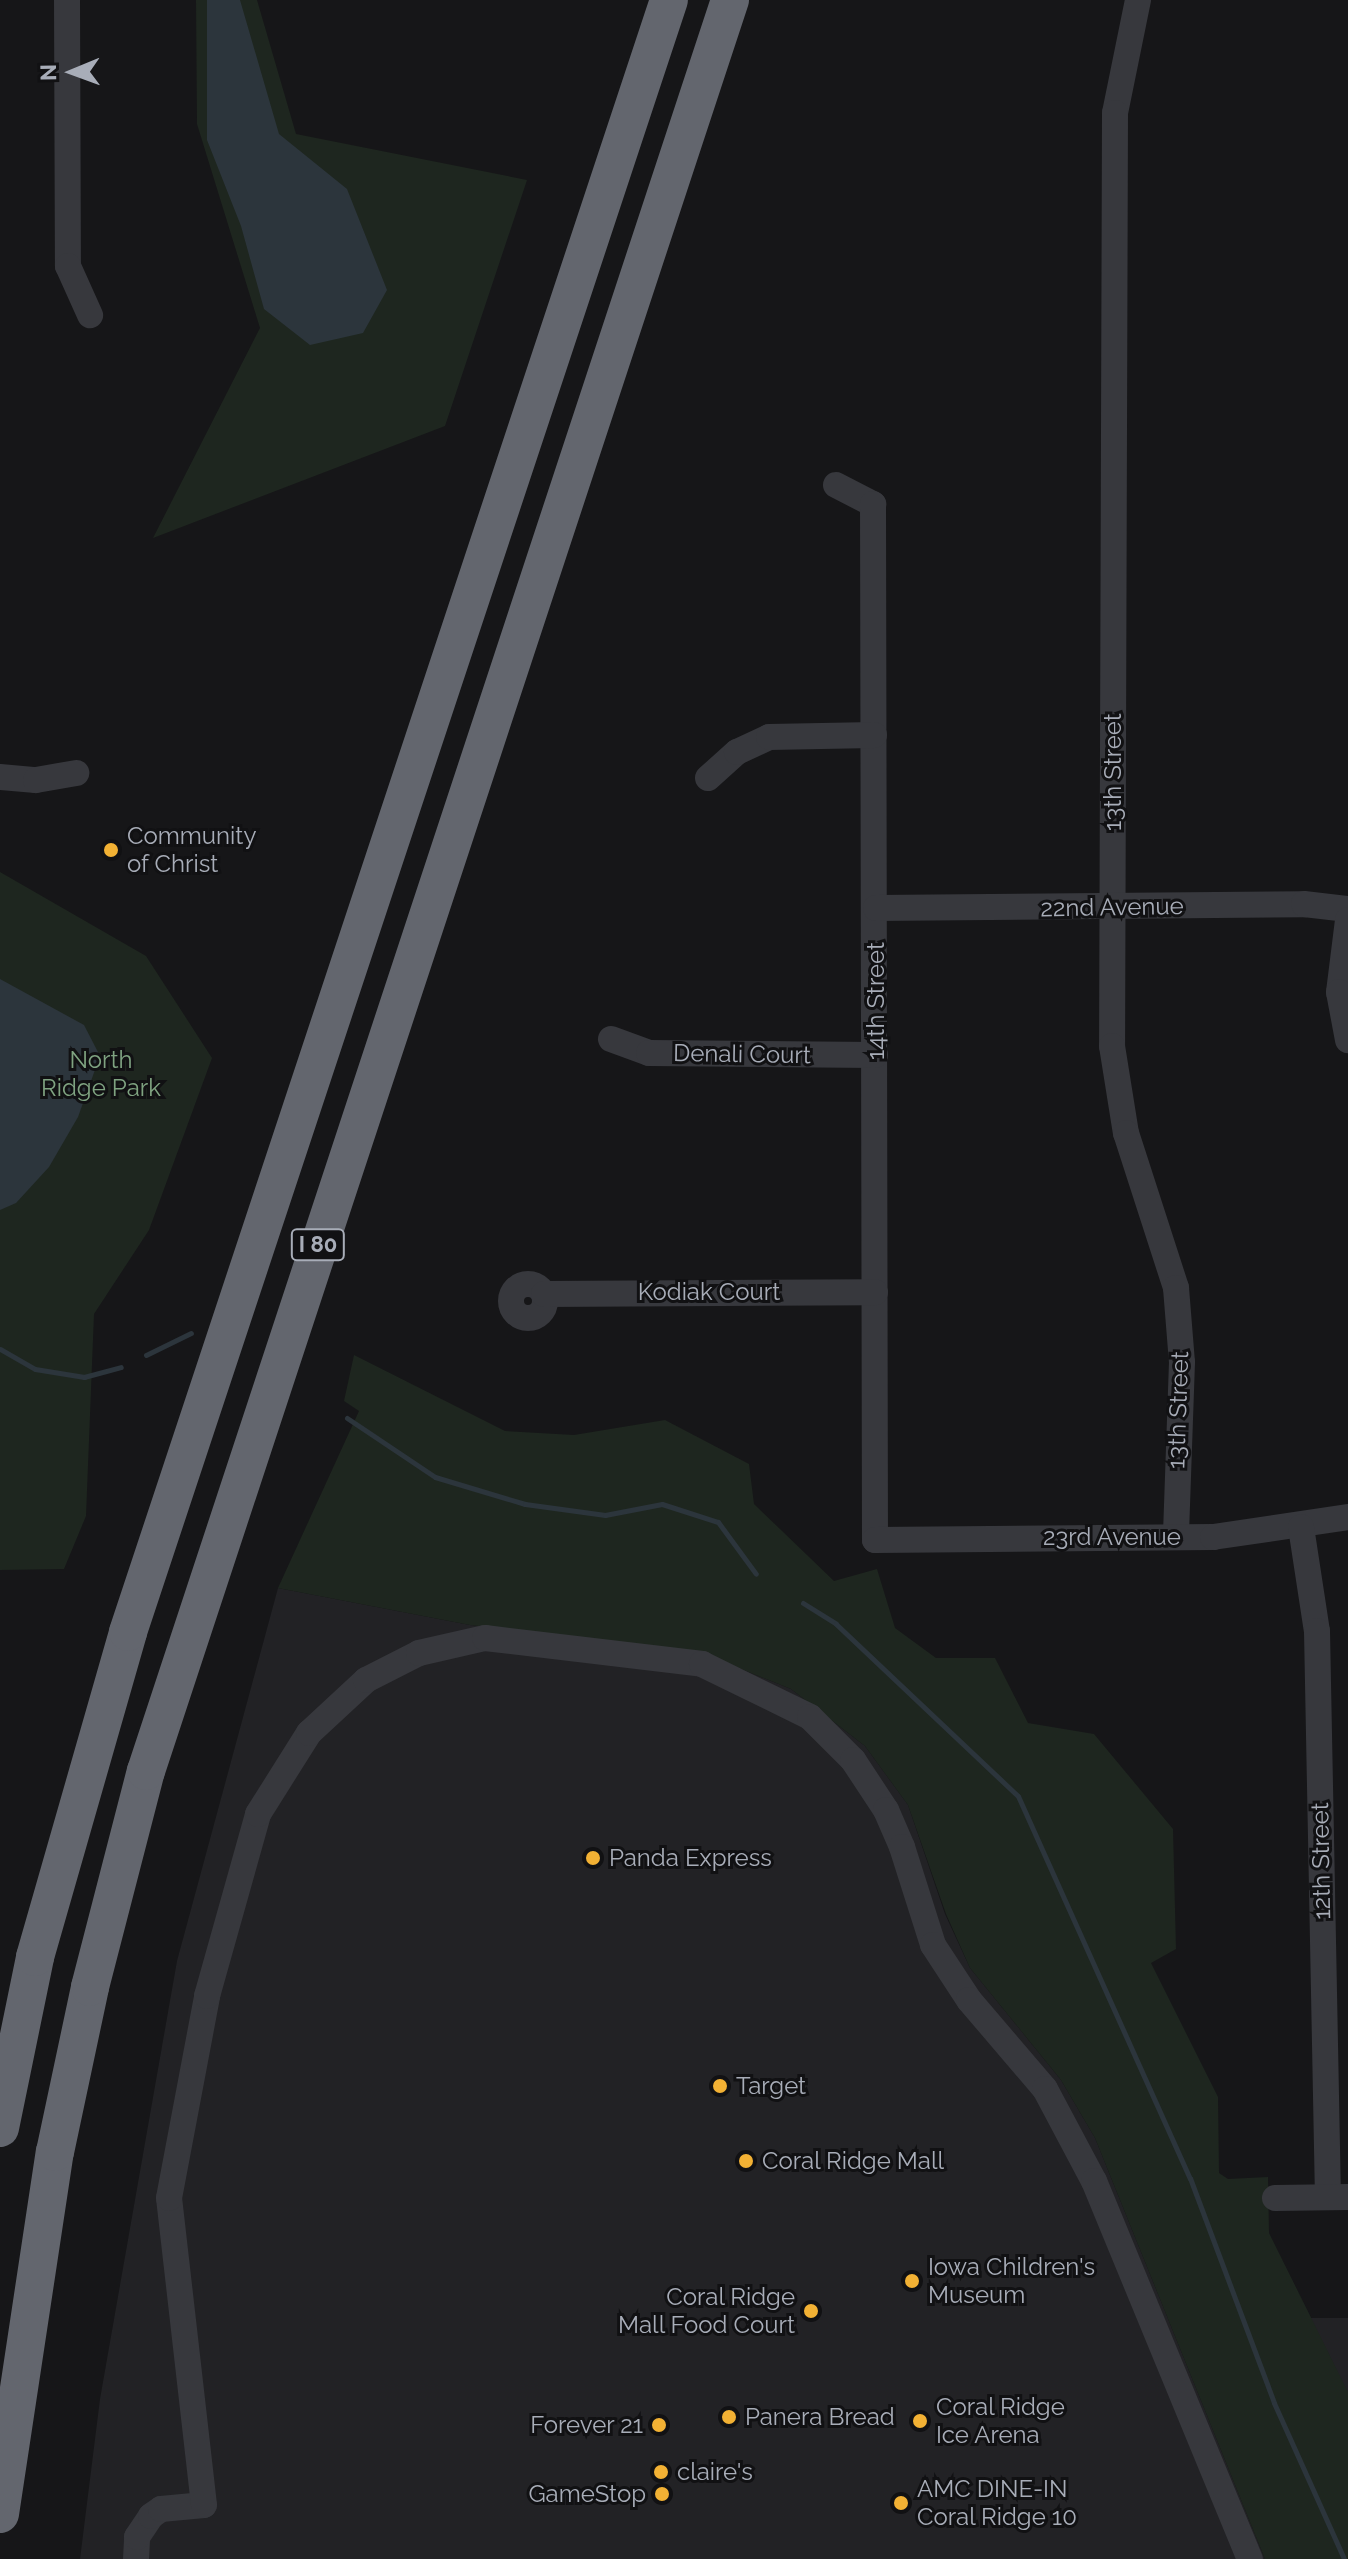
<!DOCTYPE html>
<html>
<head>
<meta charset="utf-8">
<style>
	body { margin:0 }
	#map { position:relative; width:1348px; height:2559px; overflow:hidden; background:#161618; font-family:Raleway,sans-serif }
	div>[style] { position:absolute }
	.built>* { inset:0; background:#222225 }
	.green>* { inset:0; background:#1e261f }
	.water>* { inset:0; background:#2c353c }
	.stream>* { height:5px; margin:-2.5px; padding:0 2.5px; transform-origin:2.5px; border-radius:2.5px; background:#2c353c }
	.minor>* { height:26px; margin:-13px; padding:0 13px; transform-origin:13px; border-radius:13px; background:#37383d }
	.minor>.ring { margin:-13px; padding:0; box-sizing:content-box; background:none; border:26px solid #37383d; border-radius:50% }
	.highway>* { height:38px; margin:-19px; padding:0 19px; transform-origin:19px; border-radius:19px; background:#63666e }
	.dots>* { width:22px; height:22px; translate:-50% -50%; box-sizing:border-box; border:4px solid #111113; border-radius:50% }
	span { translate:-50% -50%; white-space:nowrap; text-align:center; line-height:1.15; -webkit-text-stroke:6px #111113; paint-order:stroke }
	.shield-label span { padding:2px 6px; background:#111113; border:2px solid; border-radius:6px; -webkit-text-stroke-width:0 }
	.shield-label { font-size:22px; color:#a8adb8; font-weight:700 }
	.street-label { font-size:24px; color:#a8adb8 }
	.poi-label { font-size:24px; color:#a8adb8 }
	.left { translate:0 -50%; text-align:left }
	.right { translate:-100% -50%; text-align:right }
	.park-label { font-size:24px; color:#7fa381 }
	.north { position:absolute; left:32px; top:32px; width:80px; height:80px; -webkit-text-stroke:6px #111113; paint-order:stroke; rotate:269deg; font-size:22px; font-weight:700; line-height:32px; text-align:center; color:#a8adb8 }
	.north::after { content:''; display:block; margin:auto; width:28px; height:36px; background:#a8adb8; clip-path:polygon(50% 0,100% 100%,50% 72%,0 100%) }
</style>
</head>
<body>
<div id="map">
	<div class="built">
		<div style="clip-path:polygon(278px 1588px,470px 1625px,699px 1652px,791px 1689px,865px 1746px,908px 1805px,945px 1914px,970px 1968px,1061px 2080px,1095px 2138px,1265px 2559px,80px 2559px,100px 2399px,177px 1961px)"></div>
		<div style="clip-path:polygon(1309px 2318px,1348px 2318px,1348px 2414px)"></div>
	</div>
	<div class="green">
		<div style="clip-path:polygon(196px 0,257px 0,296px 134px,527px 180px,445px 426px,153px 538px,260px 328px,197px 124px)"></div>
		<div style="clip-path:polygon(0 872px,146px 956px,212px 1058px,149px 1230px,94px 1314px,86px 1516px,64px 1569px,0 1570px)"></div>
		<div style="clip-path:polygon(354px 1355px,505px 1431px,574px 1435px,665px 1420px,749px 1464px,754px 1504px,834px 1581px,877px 1569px,895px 1628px,936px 1658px,995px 1658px,1028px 1723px,1094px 1734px,1173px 1829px,1176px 1949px,1151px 1963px,1218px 2097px,1219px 2173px,1228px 2179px,1268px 2177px,1269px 2233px,1348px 2392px,1348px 2559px,1265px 2559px,1095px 2138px,1061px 2080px,970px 1968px,946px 1914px,908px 1805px,865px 1746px,791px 1689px,699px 1652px,470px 1625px,278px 1588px,359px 1411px,344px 1401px)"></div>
	</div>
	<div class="water">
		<div style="clip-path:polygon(207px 0,240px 0,279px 134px,347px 189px,387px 290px,363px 333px,310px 345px,264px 309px,241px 226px,207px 140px)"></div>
		<div style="clip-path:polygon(0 979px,84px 1025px,100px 1056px,78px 1117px,49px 1167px,16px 1203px,0 1210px)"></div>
	</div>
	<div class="stream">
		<div style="left:0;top:1349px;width:40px;rotate:29.7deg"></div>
		<div style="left:35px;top:1369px;width:50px;rotate:9.3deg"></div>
		<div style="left:84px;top:1377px;width:38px;rotate:-15deg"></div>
		<div style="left:146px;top:1355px;width:50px;rotate:-26.1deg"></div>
		<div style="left:347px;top:1418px;width:106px;rotate:33.8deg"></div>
		<div style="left:435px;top:1477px;width:94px;rotate:16.7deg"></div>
		<div style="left:525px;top:1504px;width:81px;rotate:7.8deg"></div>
		<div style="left:605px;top:1515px;width:58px;rotate:-10.9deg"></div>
		<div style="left:662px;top:1504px;width:59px;rotate:17.8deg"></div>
		<div style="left:718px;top:1522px;width:64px;rotate:53.8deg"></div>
		<div style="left:803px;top:1603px;width:39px;rotate:32deg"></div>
		<div style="left:836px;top:1624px;width:250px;rotate:43.4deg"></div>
		<div style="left:1018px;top:1796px;width:419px;rotate:65.8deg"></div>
		<div style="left:1190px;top:2178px;width:240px;rotate:69.5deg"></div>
		<div style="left:1274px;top:2403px;width:171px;rotate:65.8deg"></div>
	</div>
	<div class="minor">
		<div style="left:67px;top:0;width:266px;rotate:89.8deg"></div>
		<div style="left:68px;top:266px;width:54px;rotate:65.8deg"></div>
		<div style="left:1138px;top:0;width:115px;rotate:101.5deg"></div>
		<div style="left:1115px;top:113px;width:933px;rotate:90.18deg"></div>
		<div style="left:1112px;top:1046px;width:88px;rotate:80.9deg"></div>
		<div style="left:1126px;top:1133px;width:163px;rotate:72.1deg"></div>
		<div style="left:1176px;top:1288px;width:74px;rotate:85.4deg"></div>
		<div style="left:1182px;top:1362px;width:175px;rotate:92deg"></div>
		<div style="left:836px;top:485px;width:42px;rotate:27.2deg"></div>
		<div style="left:873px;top:504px;width:1036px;rotate:89.89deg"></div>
		<div style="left:875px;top:1540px;width:338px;rotate:-0.5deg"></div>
		<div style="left:1213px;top:1537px;width:136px;rotate:-8.4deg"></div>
		<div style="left:0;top:777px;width:36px;rotate:5deg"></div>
		<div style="left:36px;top:780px;width:41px;rotate:-9.9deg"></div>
		<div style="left:708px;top:778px;width:39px;rotate:-42deg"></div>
		<div style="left:737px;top:752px;width:35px;rotate:-25deg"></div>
		<div style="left:769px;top:737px;width:105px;rotate:-1.1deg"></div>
		<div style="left:876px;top:908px;width:428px;rotate:-0.5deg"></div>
		<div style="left:1304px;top:904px;width:44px;rotate:6.5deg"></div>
		<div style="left:1348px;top:920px;width:73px;rotate:97.1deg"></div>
		<div style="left:1339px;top:992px;width:49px;rotate:79.4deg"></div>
		<div style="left:611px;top:1039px;width:40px;rotate:20.2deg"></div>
		<div style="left:649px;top:1053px;width:226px;rotate:0.5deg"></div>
		<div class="ring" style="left:511px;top:1284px;width:8px;height:8px"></div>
		<div style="left:544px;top:1294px;width:331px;rotate:-0.3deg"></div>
		<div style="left:1301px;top:1527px;width:105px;rotate:81.3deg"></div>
		<div style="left:1317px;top:1631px;width:566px;rotate:88.89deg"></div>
		<div style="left:1275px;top:2198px;width:73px;rotate:-0.8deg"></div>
		<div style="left:136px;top:2559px;width:22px;rotate:-87deg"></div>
		<div style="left:137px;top:2537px;width:25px;rotate:-56deg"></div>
		<div style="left:151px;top:2516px;width:12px;rotate:-35deg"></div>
		<div style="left:161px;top:2509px;width:43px;rotate:-5.3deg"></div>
		<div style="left:204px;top:2505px;width:309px;rotate:-96.5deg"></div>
		<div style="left:169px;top:2198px;width:206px;rotate:-79.3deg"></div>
		<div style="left:207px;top:1996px;width:189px;rotate:-74.3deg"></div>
		<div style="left:258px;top:1814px;width:96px;rotate:-57.8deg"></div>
		<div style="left:309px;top:1733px;width:78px;rotate:-42.9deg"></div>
		<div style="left:366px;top:1680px;width:59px;rotate:-27deg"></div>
		<div style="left:419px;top:1653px;width:68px;rotate:-12.8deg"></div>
		<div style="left:485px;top:1638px;width:219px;rotate:6.8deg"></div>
		<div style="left:702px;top:1664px;width:120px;rotate:26.1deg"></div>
		<div style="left:810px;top:1717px;width:61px;rotate:45deg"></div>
		<div style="left:853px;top:1760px;width:60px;rotate:56.6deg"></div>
		<div style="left:886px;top:1810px;width:40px;rotate:66.6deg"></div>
		<div style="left:902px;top:1847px;width:103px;rotate:72.4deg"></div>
		<div style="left:933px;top:1945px;width:66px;rotate:56.8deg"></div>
		<div style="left:969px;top:2000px;width:117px;rotate:49.5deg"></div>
		<div style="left:1045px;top:2089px;width:104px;rotate:62deg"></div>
		<div style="left:1094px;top:2181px;width:409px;rotate:67.6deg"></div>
	</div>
	<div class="highway">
		<div style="left:0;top:2128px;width:175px;rotate:-78.4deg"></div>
		<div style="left:35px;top:1957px;width:338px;rotate:-74deg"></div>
		<div style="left:128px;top:1632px;width:1719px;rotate:-71.66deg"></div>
		<div style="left:0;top:2514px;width:366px;rotate:-81.4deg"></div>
		<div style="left:55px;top:2152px;width:169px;rotate:-78deg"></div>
		<div style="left:90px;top:1987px;width:223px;rotate:-75.5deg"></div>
		<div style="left:146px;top:1771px;width:1865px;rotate:-71.75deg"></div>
	</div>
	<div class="dots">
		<div style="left:111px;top:850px;background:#f2b134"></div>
		<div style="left:593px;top:1858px;background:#f2b134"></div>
		<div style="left:720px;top:2086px;background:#f2b134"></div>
		<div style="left:746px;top:2161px;background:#f2b134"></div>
		<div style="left:912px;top:2281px;background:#f2b134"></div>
		<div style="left:811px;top:2311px;background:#f2b134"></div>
		<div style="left:729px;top:2417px;background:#f2b134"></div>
		<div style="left:920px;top:2421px;background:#f2b134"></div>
		<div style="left:659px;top:2425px;background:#f2b134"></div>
		<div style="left:661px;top:2472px;background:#f2b134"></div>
		<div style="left:662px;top:2494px;background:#f2b134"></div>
		<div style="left:901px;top:2503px;background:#f2b134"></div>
	</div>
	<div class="shield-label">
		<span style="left:318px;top:1245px">I 80</span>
	</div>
	<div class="street-label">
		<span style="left:1113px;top:772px;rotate:-90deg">13th Street</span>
		<span style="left:1112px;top:907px;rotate:-1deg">22nd Avenue</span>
		<span style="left:876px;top:1001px;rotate:-90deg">14th Street</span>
		<span style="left:742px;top:1054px;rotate:1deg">Denali Court</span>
		<span style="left:709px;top:1292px">Kodiak Court</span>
		<span style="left:1178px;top:1410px;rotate:-88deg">13th Street</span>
		<span style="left:1112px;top:1537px">23rd Avenue</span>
		<span style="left:1321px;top:1861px;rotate:-91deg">12th Street</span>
	</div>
	<div class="poi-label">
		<span class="left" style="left:127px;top:850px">Community<br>of Christ</span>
		<span class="left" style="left:609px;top:1858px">Panda Express</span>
		<span class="left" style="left:736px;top:2086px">Target</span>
		<span class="left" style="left:762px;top:2161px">Coral Ridge Mall</span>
		<span class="left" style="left:928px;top:2281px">Iowa Children's<br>Museum</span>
		<span class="right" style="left:795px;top:2311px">Coral Ridge<br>Mall Food Court</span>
		<span class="left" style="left:936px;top:2421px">Coral Ridge<br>Ice Arena</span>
		<span class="left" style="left:745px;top:2417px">Panera Bread</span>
		<span class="right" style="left:643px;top:2425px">Forever 21</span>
		<span class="left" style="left:677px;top:2472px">claire's</span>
		<span class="left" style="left:917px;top:2503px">AMC DINE-IN<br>Coral Ridge 10</span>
		<span class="right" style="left:646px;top:2494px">GameStop</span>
	</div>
	<div class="park-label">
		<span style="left:101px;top:1074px">North<br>Ridge Park</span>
	</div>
	<div class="north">N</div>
</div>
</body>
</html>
